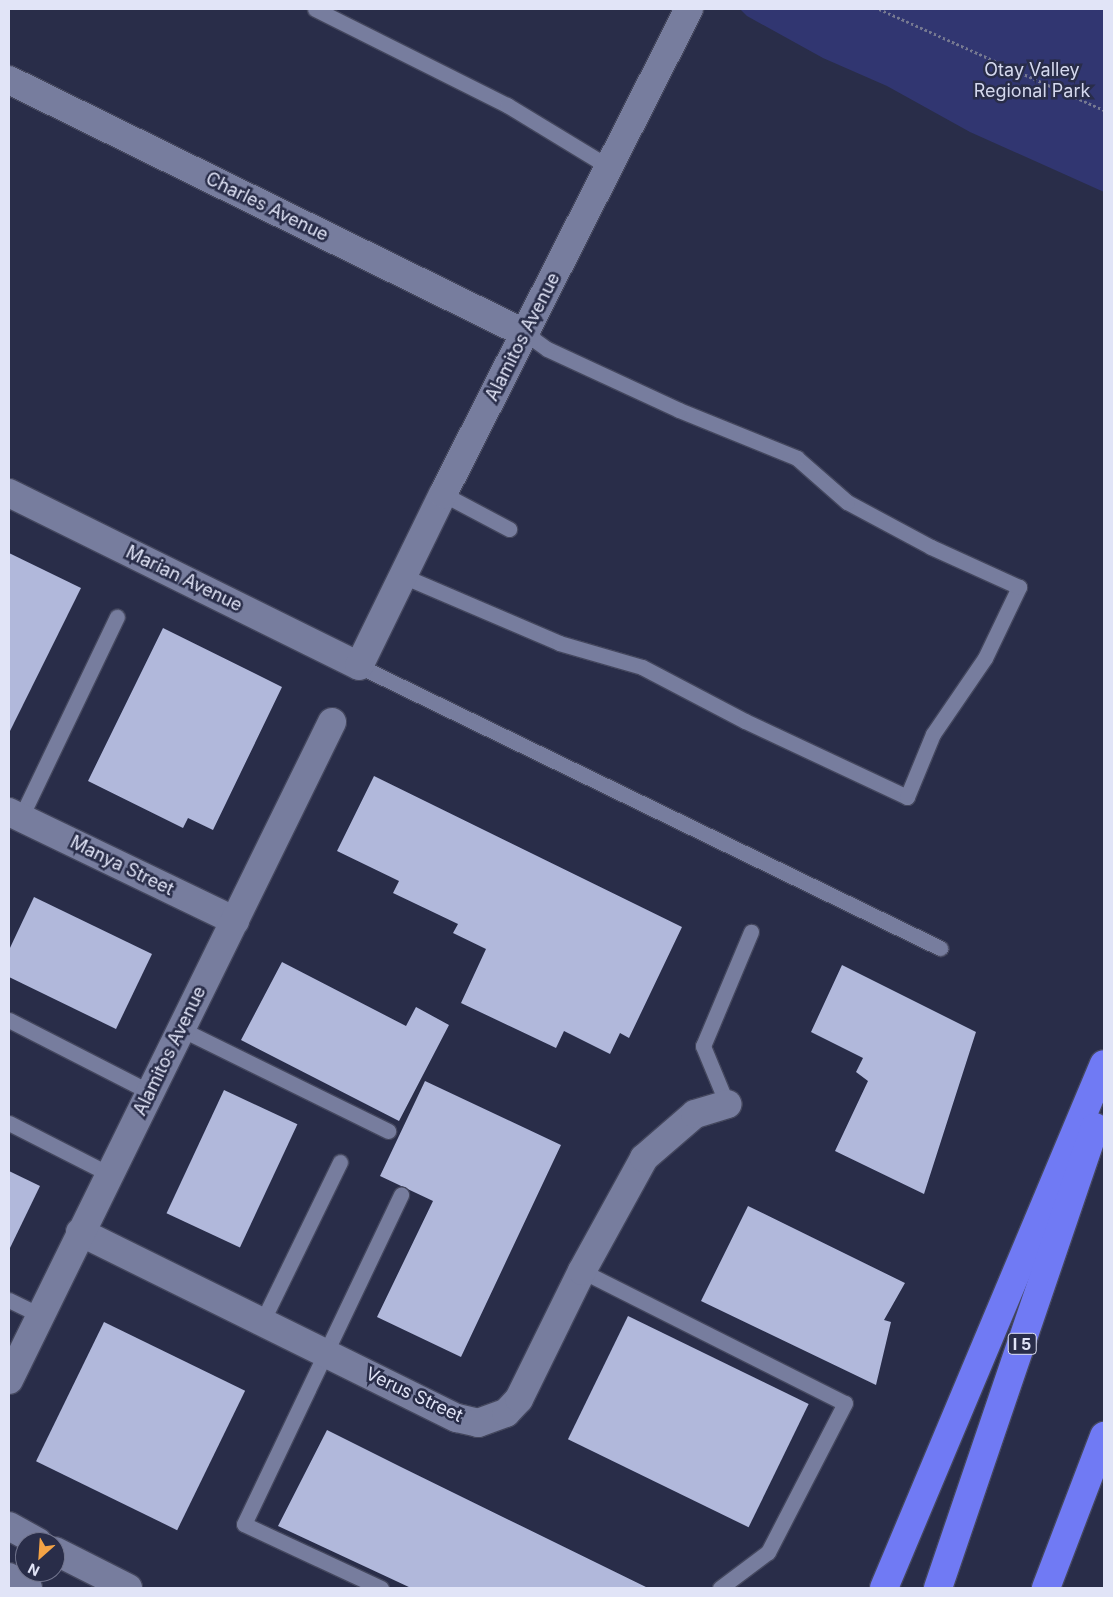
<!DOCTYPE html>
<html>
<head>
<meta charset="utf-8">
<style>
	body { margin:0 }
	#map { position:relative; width:1113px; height:1597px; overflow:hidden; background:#292d49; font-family:Inter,sans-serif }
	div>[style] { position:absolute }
	.green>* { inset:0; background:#313671 }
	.building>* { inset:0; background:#b1b8db; transform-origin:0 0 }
	.path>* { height:3px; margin-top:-1.5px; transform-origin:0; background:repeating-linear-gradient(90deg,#767991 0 2.5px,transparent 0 5px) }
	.roads { filter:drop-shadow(1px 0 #44475e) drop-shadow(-1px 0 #44475e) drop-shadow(0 1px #44475e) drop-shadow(0 -1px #44475e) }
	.lane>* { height:15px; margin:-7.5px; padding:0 7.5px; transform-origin:7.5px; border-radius:7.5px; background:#777d9e }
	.street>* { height:28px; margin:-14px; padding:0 14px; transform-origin:14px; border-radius:14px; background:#777d9e }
	.secondary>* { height:28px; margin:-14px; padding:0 14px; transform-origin:14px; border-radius:14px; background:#777d9e }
	.highway>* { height:28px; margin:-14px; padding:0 14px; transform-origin:14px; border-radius:14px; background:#707af4 }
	span { translate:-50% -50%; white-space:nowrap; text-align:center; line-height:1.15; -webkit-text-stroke:5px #292d49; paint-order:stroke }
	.shield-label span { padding:1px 4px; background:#292d49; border:1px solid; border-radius:4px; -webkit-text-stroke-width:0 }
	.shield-label { font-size:16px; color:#e1e4f7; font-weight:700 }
	.park-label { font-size:18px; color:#d4d8ee }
	.street-label { font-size:18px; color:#e1e4f7 }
	.frame { position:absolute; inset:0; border:10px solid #e1e4f7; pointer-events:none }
	.north { position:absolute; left:15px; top:1532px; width:50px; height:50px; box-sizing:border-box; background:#292d49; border:1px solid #73768f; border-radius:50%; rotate:206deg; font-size:14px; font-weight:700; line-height:20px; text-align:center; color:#e1e4f7 }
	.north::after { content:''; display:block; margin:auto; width:18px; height:22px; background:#f4a345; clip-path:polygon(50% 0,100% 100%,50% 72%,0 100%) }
</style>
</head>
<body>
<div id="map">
	<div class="green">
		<div style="clip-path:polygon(740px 9px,1104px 9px,1104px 192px,970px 132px,887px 86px,823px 58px,747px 16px)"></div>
	</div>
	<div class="building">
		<div style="clip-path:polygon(9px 553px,81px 588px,9px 733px)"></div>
		<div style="clip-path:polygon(163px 628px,282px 687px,213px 830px,188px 818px,183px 828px,88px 781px)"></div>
		<div style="clip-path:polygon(374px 776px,682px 927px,629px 1038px,620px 1033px,610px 1054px,564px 1031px,556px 1048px,461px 1003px,486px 949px,453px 933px,458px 924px,393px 893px,399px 881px,337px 851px)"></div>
		<div style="clip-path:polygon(34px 897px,152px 954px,116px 1029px,9px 977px,9px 950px)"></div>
		<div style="clip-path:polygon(282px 962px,406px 1026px,416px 1007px,449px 1025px,399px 1121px,241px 1040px)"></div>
		<div style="clip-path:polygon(842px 965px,976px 1032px,924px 1194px,835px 1151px,868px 1081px,856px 1072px,863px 1058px,811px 1032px)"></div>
		<div style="clip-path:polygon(425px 1081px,561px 1145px,461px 1357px,377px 1317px,433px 1201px,380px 1176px)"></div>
		<div style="left:224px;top:1090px;width:81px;height:136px;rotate:25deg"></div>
		<div style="clip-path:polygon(9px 1171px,40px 1186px,9px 1250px)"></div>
		<div style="clip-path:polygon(748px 1206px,905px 1283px,884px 1320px,891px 1322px,876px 1385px,701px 1301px)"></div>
		<div style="left:628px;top:1316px;width:201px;height:137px;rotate:26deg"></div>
		<div style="left:104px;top:1322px;width:157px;height:155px;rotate:26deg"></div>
		<div style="clip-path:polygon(327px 1430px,401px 1467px,648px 1588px,411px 1588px,278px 1526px)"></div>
	</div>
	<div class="path">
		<div style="left:879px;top:9px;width:247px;rotate:24.2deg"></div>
	</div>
	<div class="roads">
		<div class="lane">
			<div style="left:315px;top:9px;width:215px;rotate:26.6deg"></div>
			<div style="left:507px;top:105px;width:119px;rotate:31.3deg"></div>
			<div style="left:443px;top:494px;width:75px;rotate:27.9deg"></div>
			<div style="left:403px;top:576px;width:170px;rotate:23.2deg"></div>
			<div style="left:559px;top:643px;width:86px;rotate:16.1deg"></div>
			<div style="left:642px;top:667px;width:116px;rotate:27.7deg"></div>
			<div style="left:745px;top:721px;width:179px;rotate:25.1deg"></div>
			<div style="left:907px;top:797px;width:68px;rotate:-67.6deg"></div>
			<div style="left:933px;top:734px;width:92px;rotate:-55.6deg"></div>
			<div style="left:985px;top:658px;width:79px;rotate:-64.4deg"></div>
			<div style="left:1019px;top:587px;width:97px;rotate:-155.6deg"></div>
			<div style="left:931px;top:547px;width:95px;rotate:-151.8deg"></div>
			<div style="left:847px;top:502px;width:67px;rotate:-138.7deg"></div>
			<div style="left:797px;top:458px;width:127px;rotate:-157.9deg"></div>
			<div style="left:679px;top:410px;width:145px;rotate:-155.2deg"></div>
			<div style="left:547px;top:349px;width:26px;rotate:-144deg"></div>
			<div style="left:359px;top:666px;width:646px;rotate:25.89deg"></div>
			<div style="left:21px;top:817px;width:222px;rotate:-64.4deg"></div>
			<div style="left:9px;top:1020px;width:158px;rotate:27.1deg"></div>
			<div style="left:181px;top:1029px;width:231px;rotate:26.2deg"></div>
			<div style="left:727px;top:1104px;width:63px;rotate:-112.5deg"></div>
			<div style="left:703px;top:1046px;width:124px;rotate:-67.2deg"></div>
			<div style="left:9px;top:1123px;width:112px;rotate:27deg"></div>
			<div style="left:582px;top:1271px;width:294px;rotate:26.7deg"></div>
			<div style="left:845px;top:1403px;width:168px;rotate:117.3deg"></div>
			<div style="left:768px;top:1552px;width:60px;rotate:143.1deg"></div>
			<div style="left:9px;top:1300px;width:34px;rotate:26deg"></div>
			<div style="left:262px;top:1322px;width:178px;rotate:-64deg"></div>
			<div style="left:381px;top:1588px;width:151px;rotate:-155deg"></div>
			<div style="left:244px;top:1524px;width:365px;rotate:-64.5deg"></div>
		</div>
		<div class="street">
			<div style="left:9px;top:80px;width:576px;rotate:26.16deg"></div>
			<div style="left:9px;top:493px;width:390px;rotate:26.3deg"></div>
			<div style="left:359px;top:666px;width:191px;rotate:-64deg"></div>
			<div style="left:443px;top:494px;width:544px;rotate:-63.11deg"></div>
			<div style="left:9px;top:812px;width:251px;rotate:25.7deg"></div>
			<div style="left:80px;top:1232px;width:420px;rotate:26.3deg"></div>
			<div style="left:457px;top:1418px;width:22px;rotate:13deg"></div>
			<div style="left:478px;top:1423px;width:30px;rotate:-20deg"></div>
			<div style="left:506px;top:1413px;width:19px;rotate:-47deg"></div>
			<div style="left:519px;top:1399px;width:143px;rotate:-63.8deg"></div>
			<div style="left:582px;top:1271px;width:129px;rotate:-61.2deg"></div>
			<div style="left:644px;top:1158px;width:67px;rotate:-40.8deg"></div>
			<div style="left:695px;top:1114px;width:34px;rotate:-17deg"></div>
			<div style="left:9px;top:1380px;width:733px;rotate:-63.85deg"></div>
		</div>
		<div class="secondary">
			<div style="left:9px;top:1526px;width:33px;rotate:29deg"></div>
			<div style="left:55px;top:1551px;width:82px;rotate:26.9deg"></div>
			<div style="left:9px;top:1577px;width:22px;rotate:30deg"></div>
		</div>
		<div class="highway">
			<div style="left:884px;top:1588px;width:568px;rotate:-67.23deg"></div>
			<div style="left:938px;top:1588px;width:487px;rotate:-71.2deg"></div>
			<div style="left:1046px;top:1588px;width:163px;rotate:-69.1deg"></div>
		</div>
	</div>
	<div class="shield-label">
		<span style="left:1022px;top:1344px">I 5</span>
	</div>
	<div class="park-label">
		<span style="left:1032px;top:81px">Otay Valley<br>Regional Park</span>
	</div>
	<div class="street-label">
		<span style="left:267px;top:207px;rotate:26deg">Charles Avenue</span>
		<span style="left:523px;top:337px;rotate:-63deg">Alamitos Avenue</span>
		<span style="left:184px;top:579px;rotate:26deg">Marian Avenue</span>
		<span style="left:122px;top:866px;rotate:26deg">Manya Street</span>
		<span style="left:170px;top:1051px;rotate:-64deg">Alamitos Avenue</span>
		<span style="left:414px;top:1395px;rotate:25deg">Verus Street</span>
	</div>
	<div class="frame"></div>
	<div class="north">N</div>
</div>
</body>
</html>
